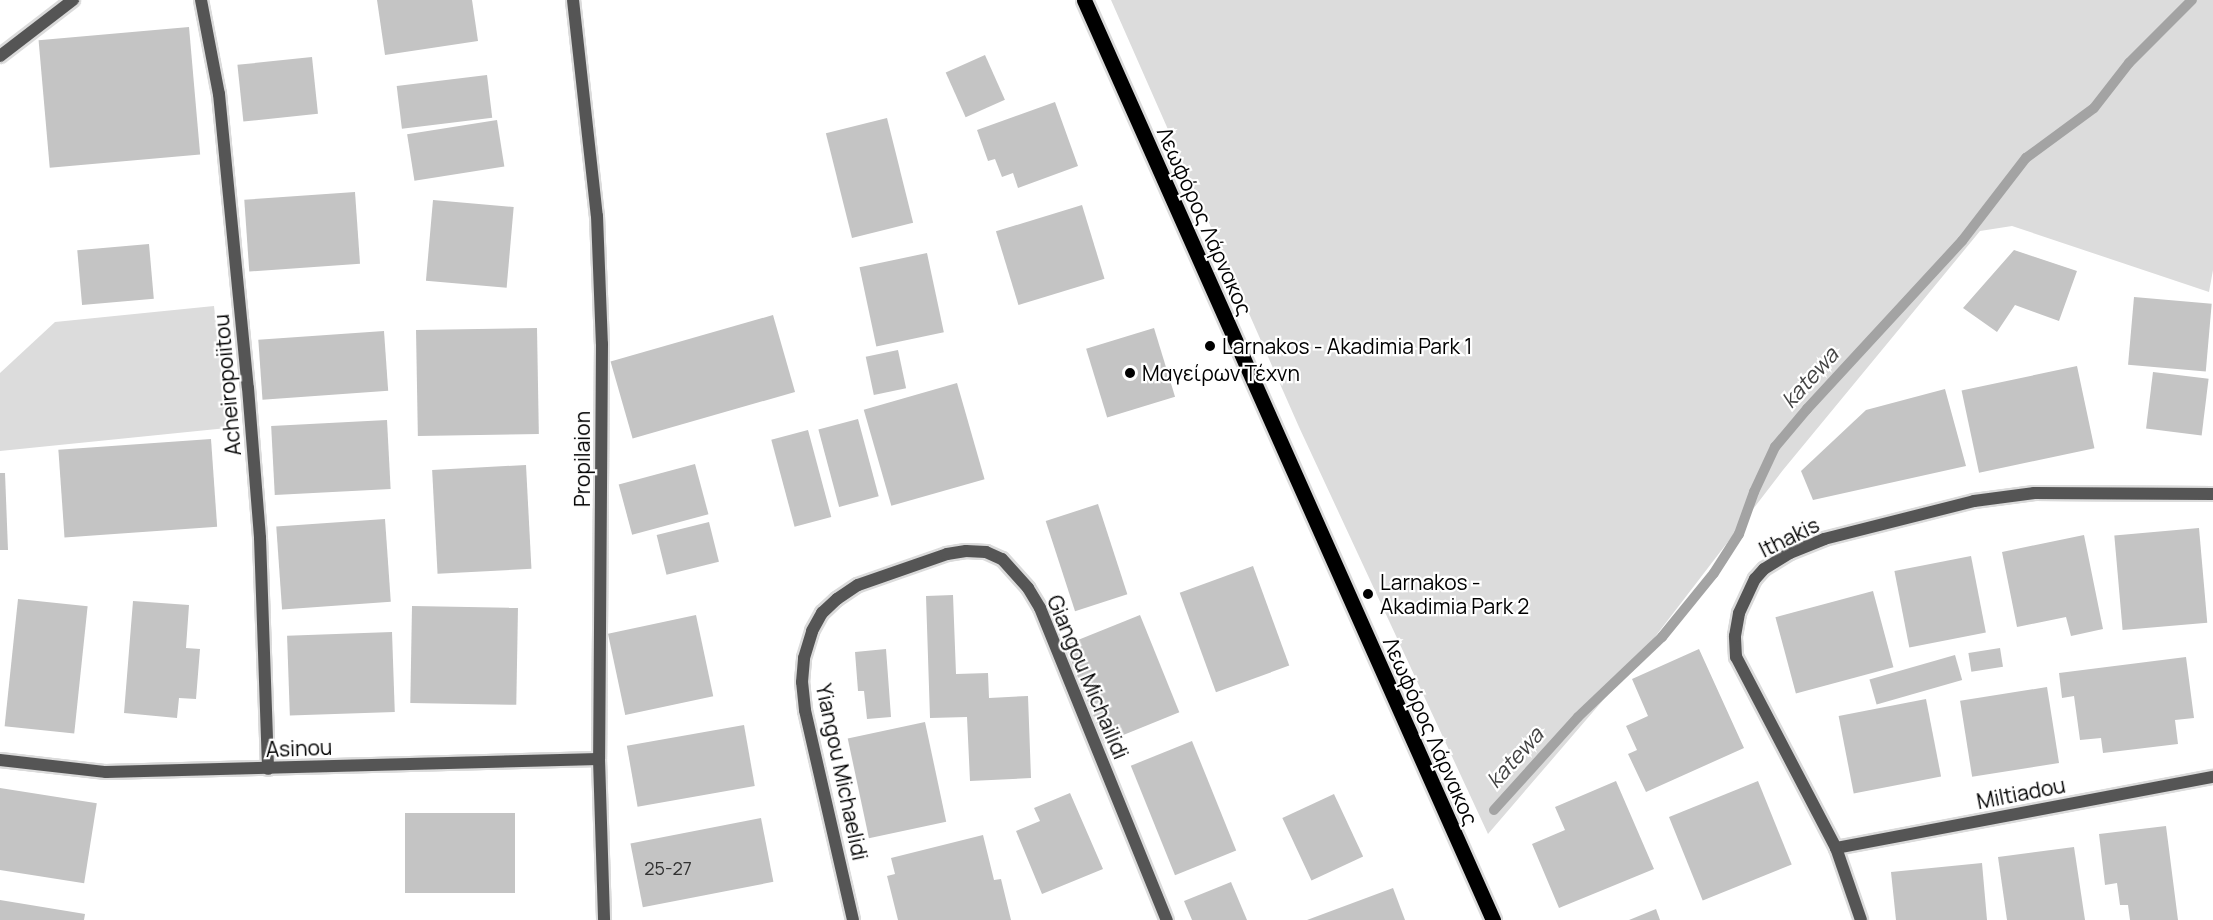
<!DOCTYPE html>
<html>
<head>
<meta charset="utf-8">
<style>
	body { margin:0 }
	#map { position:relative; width:2213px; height:920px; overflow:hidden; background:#fff; font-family:Manrope,sans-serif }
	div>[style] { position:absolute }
	.green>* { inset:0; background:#dcdcdc }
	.stream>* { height:10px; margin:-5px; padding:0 5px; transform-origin:5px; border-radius:5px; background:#a3a3a3 }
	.building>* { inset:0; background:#c4c4c4; transform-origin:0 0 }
	.roads { filter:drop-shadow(2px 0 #dbdbdb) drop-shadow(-2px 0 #dbdbdb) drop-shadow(0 2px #dbdbdb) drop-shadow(0 -2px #dbdbdb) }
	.minor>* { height:12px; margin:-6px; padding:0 6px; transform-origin:6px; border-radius:6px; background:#555 }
	.primary>* { height:15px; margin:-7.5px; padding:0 7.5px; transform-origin:7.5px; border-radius:7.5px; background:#000 }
	.dots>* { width:16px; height:16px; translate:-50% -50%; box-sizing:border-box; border:3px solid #fff; border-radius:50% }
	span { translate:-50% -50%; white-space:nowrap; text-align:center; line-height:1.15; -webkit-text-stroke:4.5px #fff; paint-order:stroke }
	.number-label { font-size:18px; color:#313131 }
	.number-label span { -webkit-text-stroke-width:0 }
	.street-label { font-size:21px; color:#000 }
	.poi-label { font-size:21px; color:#000 }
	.left { translate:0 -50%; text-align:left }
	.water-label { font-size:22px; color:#444; font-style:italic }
</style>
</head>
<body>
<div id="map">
	<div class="green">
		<div style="clip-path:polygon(1111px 0,2213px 0,2213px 270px,2209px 292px,2012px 226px,1980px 231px,1783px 470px,1635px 663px,1488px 834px,1299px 427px)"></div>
		<div style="clip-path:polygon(214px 306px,227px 428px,0 451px,0 373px,55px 322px)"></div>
	</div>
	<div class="stream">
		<div style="left:1494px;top:810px;width:125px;rotate:-47.9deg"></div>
		<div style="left:1578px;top:717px;width:116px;rotate:-43.6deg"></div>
		<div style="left:1662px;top:637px;width:82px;rotate:-50.9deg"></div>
		<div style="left:1714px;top:573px;width:46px;rotate:-57.3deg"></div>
		<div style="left:1739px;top:534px;width:45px;rotate:-70.3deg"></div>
		<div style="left:1754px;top:492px;width:50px;rotate:-65deg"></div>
		<div style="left:1775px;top:447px;width:50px;rotate:-49.9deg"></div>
		<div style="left:1807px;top:409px;width:229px;rotate:-47.3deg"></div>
		<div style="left:1962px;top:241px;width:105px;rotate:-52.4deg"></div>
		<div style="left:2026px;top:158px;width:84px;rotate:-36.3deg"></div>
		<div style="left:2094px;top:108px;width:57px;rotate:-52.1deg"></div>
		<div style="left:2129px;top:63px;width:89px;rotate:-45deg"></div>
	</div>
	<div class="building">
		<div style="clip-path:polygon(377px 0,472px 0,478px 41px,385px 55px)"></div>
		<div style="left:189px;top:27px;width:128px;height:151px;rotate:85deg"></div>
		<div style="left:985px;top:55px;width:49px;height:43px;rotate:66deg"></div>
		<div style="left:312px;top:57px;width:57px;height:75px;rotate:84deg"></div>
		<div style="left:487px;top:75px;width:43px;height:91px;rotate:83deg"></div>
		<div style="clip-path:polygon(1055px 102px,1078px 166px,1018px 188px,1013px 173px,1002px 177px,995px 159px,988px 161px,977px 130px)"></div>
		<div style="left:887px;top:118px;width:108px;height:63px;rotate:76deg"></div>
		<div style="left:497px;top:120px;width:47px;height:91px;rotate:81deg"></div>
		<div style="left:355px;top:192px;width:72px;height:111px;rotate:86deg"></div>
		<div style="left:433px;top:200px;width:81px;height:81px;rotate:5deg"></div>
		<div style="left:1082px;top:205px;width:77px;height:90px;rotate:73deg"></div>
		<div style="left:149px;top:244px;width:55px;height:72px;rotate:85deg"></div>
		<div style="clip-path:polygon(2014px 250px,2077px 271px,2059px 321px,2015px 305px,1997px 332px,1963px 308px)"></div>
		<div style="left:927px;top:253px;width:81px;height:69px;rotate:78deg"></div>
		<div style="left:2134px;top:297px;width:78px;height:68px;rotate:5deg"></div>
		<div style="left:773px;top:315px;width:80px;height:169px;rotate:74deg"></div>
		<div style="left:537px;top:328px;width:106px;height:121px;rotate:89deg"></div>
		<div style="left:1154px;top:328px;width:72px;height:71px;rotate:73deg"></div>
		<div style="left:384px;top:331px;width:60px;height:126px;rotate:86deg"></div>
		<div style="left:898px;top:350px;width:39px;height:33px;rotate:78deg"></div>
		<div style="left:2077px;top:366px;width:84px;height:118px;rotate:78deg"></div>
		<div style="left:2153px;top:372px;width:56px;height:57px;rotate:7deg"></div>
		<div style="left:957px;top:383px;width:100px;height:97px;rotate:74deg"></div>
		<div style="clip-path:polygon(1945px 389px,1966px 466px,1813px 500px,1801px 471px,1866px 410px)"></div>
		<div style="left:858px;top:419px;width:80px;height:41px;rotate:75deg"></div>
		<div style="left:387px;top:420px;width:69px;height:116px;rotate:87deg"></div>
		<div style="left:808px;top:430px;width:90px;height:38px;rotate:75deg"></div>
		<div style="left:211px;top:439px;width:88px;height:153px;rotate:86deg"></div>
		<div style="left:695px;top:464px;width:52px;height:79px;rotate:75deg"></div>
		<div style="left:526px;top:465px;width:104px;height:94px;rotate:87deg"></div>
		<div style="clip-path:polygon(0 473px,5px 473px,8px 550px,0 550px)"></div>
		<div style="left:1098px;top:504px;width:95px;height:55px;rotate:72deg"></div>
		<div style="left:385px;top:519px;width:83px;height:109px;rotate:86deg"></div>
		<div style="left:709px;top:522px;width:41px;height:54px;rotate:76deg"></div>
		<div style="left:2199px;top:528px;width:95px;height:85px;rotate:85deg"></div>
		<div style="clip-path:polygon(2084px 535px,2103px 629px,2071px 636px,2066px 617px,2017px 627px,2002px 552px)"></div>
		<div style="left:1971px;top:556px;width:78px;height:78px;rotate:79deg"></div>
		<div style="left:1253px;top:566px;width:106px;height:78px;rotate:70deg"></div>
		<div style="left:1873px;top:591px;width:79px;height:101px;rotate:75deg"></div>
		<div style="clip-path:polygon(953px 595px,956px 674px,988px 673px,989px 698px,1028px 696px,1031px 778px,970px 781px,967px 717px,930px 718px,926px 596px)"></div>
		<div style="left:18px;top:599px;width:70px;height:128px;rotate:6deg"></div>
		<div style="clip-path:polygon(133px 601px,189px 605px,186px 648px,200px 649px,196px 699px,179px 698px,177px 718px,124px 713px)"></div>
		<div style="left:412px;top:606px;width:106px;height:97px;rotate:1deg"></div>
		<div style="left:696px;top:615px;width:83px;height:90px;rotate:78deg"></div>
		<div style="left:1140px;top:615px;width:105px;height:81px;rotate:68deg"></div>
		<div style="left:392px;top:632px;width:80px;height:105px;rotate:88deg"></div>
		<div style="left:2000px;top:648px;width:19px;height:32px;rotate:81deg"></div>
		<div style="clip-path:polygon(886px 649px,891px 717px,867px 719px,864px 691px,858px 691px,855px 652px)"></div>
		<div style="clip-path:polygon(1699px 649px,1744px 748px,1646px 792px,1628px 754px,1637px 750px,1626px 726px,1648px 716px,1632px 679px)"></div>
		<div style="left:1955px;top:655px;width:26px;height:89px;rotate:74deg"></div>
		<div style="clip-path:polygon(2186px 657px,2194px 718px,2175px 720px,2178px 744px,2103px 753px,2101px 738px,2080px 740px,2074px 696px,2062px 698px,2059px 673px)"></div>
		<div style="left:2047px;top:687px;width:77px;height:88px;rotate:81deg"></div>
		<div style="left:1926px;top:699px;width:79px;height:89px;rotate:79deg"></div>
		<div style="left:925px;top:722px;width:102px;height:79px;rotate:78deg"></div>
		<div style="left:744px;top:725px;width:62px;height:119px;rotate:80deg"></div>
		<div style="left:1192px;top:741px;width:118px;height:66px;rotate:68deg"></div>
		<div style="clip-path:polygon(1616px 781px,1654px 869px,1559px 908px,1532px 844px,1565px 830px,1555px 807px)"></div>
		<div style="left:1758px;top:781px;width:90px;height:96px;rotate:68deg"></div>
		<div style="left:0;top:788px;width:98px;height:81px;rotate:9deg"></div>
		<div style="clip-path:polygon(1070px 793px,1103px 869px,1042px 894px,1016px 831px,1040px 821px,1034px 808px)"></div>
		<div style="left:1334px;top:794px;width:69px;height:57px;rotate:65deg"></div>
		<div style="left:405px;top:813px;width:110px;height:80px"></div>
		<div style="left:761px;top:818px;width:65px;height:133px;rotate:79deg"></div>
		<div style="clip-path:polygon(2166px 826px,2178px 920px,2130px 920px,2128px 905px,2120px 905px,2117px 883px,2105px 885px,2099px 834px)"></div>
		<div style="clip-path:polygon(983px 835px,994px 880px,1001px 879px,1011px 920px,898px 920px,887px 876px,895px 874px,891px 858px)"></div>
		<div style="clip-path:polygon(2074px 847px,2085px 920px,2007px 920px,1998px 857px)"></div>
		<div style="clip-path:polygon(1982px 863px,1987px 920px,1896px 920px,1891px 872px)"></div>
		<div style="clip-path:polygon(1231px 882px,1247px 920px,1192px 920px,1184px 901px)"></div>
		<div style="clip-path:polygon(1393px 888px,1405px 920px,1307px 920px)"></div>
		<div style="clip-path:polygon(0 900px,85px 914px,84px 920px,0 920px)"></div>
		<div style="clip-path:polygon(1656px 909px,1660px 920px,1629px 920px)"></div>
	</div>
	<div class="roads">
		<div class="minor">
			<div style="left:201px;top:0;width:96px;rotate:79.2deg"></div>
			<div style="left:219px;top:94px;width:295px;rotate:84.4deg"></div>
			<div style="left:248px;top:388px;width:150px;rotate:85.4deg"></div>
			<div style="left:260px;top:538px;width:231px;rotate:88deg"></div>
			<div style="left:573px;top:0;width:217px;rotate:83.7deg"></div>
			<div style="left:597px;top:216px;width:128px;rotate:87.8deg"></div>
			<div style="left:602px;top:344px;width:415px;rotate:90.4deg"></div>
			<div style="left:599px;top:759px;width:161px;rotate:88.2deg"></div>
			<div style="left:0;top:56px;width:92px;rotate:-37.5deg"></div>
			<div style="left:0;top:760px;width:107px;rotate:6.5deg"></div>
			<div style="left:106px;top:772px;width:493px;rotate:-1.5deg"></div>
			<div style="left:1836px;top:848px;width:384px;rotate:-10.7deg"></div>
			<div style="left:853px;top:920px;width:215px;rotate:-102.9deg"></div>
			<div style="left:805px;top:710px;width:28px;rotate:-96deg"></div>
			<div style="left:802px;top:682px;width:24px;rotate:-85deg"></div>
			<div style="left:804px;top:658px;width:28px;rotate:-73deg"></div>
			<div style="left:812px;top:631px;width:21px;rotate:-61deg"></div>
			<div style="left:822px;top:613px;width:21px;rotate:-43deg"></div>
			<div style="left:837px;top:599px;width:25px;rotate:-34deg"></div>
			<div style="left:858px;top:585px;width:94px;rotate:-19.2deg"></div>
			<div style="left:947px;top:554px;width:19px;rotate:-9deg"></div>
			<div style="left:966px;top:551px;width:20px;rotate:3deg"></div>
			<div style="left:986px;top:552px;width:17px;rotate:24deg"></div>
			<div style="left:1002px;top:559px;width:39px;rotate:48deg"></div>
			<div style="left:1028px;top:588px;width:23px;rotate:59deg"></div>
			<div style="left:1040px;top:608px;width:337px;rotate:67.9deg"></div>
			<div style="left:1861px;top:920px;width:76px;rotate:-109.1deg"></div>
			<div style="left:1836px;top:848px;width:216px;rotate:-117.6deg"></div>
			<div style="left:1736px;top:657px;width:21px;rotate:-93deg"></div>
			<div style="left:1735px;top:636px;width:23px;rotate:-80deg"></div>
			<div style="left:1739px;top:613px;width:38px;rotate:-65deg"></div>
			<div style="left:1755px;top:579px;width:13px;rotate:-48deg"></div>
			<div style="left:1764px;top:569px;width:31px;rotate:-32deg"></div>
			<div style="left:1790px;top:553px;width:37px;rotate:-22deg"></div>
			<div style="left:1824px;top:539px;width:155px;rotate:-14.2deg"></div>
			<div style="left:1974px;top:501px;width:61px;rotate:-7.6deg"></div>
			<div style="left:2034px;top:493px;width:179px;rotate:0.3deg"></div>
		</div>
		<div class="primary">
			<div style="left:1084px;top:0;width:1007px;rotate:66.03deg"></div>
		</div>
	</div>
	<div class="dots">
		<div style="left:1210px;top:346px;background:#000"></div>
		<div style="left:1130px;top:373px;background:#000"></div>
		<div style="left:1368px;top:594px;background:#000"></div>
	</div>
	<div class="number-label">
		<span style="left:668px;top:868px">25-27</span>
	</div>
	<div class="street-label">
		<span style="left:1205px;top:221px;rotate:66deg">Λεωφόρος Λάρνακος</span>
		<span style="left:227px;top:385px;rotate:-95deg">Acheiropoiitou</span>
		<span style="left:582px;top:459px;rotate:-90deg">Propilaion</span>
		<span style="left:1789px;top:537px;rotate:-26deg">Ithakis</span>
		<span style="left:1088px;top:677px;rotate:67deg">Giangou Michailidi</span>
		<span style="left:1431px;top:731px;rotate:66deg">Λεωφόρος Λάρνακος</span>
		<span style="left:299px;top:748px;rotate:-2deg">Asinou</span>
		<span style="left:842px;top:772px;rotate:78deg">Yiangou Michaelidi</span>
		<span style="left:2021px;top:793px;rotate:-11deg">Miltiadou</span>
	</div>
	<div class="poi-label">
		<span class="left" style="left:1222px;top:346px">Larnakos - Akadimia Park 1</span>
		<span class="left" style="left:1142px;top:373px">Μαγείρων Τέχνη</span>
		<span class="left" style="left:1380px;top:594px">Larnakos -<br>Akadimia Park 2</span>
	</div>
	<div class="water-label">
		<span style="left:1810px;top:378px;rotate:-48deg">katewa</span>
		<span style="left:1515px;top:758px;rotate:-48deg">katewa</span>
	</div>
</div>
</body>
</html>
